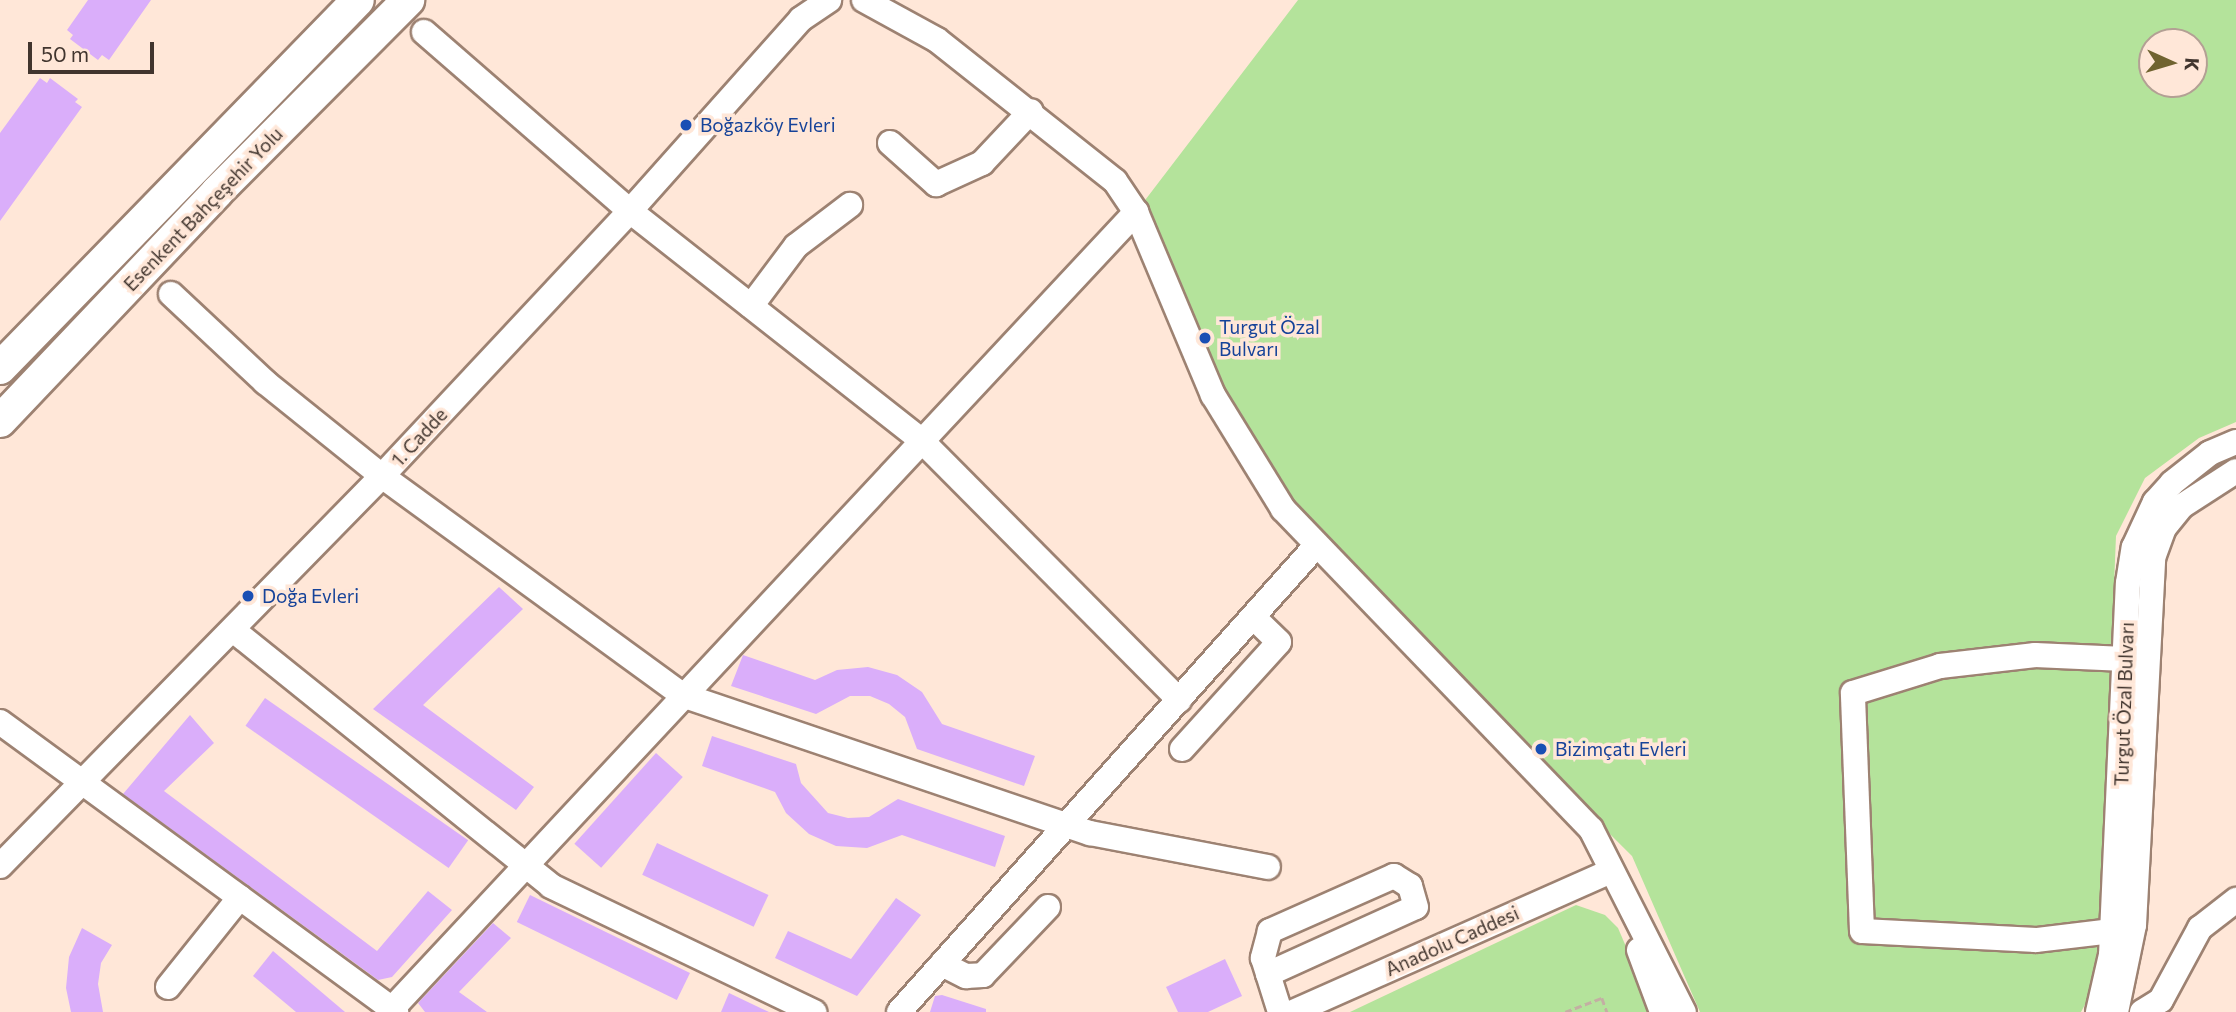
<!DOCTYPE html>
<html>
<head>
<meta charset="utf-8">
<style>
	body { margin:0 }
	#map { position:relative; width:2236px; height:1012px; overflow:hidden; background:#ffe7d8; font-family:Commissioner,sans-serif }
	div>[style] { position:absolute }
	.green>* { inset:0; background:#b4e39b }
	.building>* { inset:0; background:#daaefa; transform-origin:0 0 }
	.path>* { height:2.5px; margin-top:-1.25px; transform-origin:0; background:repeating-linear-gradient(90deg,#c3afa3 0 7px,transparent 0 10.5px) }
	.roads { filter:drop-shadow(2px 0 #9d8272) drop-shadow(-2px 0 #9d8272) drop-shadow(0 2px #9d8272) drop-shadow(0 -2px #9d8272) }
	.minor>* { height:24px; margin:-12px; padding:0 12px; transform-origin:12px; border-radius:12px; background:#fff }
	.major>* { height:32px; margin:-16px; padding:0 16px; transform-origin:16px; border-radius:16px; background:#fff }
	.dots>* { width:19px; height:19px; translate:-50% -50%; box-sizing:border-box; border:4px solid #ffe7d8; border-radius:50% }
	span { translate:-50% -50%; white-space:nowrap; text-align:center; line-height:1.15; -webkit-text-stroke:7px #ffe7d8; paint-order:stroke }
	.transit-label { font-size:19px; color:#164399 }
	.left { translate:0 -50%; text-align:left }
	.street-label { font-size:19px; color:#41352e }
	.north { position:absolute; left:2138px; top:28px; width:70px; height:70px; box-sizing:border-box; background:#ffe7d8; border:2px solid #b3a094; border-radius:50%; rotate:94deg; font-size:19px; font-weight:700; line-height:28px; text-align:center; color:#41352e }
	.north::after { content:''; display:block; margin:auto; width:24px; height:32px; background:#706330; clip-path:polygon(50% 0,100% 100%,50% 72%,0 100%) }
	.scale { position:absolute; left:28px; top:42px; width:126px; height:32px; box-sizing:border-box; border:4px solid #41352e; border-top:0; padding-left:9px; font-size:21px; line-height:24px; white-space:nowrap; color:#41352e; -webkit-text-stroke:5px #ffe7d8; paint-order:stroke }
</style>
</head>
<body>
<div id="map">
	<div class="green">
		<div style="clip-path:polygon(evenodd,1298px 0,2236px 0,2236px 422px,2199px 438px,2145px 478px,2116px 536px,2100px 932px,2091px 993px,2081px 1012px,1700px 1012px,1632px 856px,1283px 509px,1136px 212px,1298px 0,2152px 42px,2194px 42px,2194px 84px,2152px 84px,2152px 42px)"></div>
		<div style="clip-path:polygon(1576px 905px,1605px 915px,1618px 928px,1654px 1012px,1350px 1012px)"></div>
	</div>
	<div class="building">
		<div style="clip-path:polygon(88px 0,151px 0,109px 60px,102px 55px,98px 60px,70px 39px,73px 35px,67px 30px)"></div>
		<div style="clip-path:polygon(40px 78px,47px 83px,50px 78px,78px 99px,75px 102px,82px 107px,0 221px,0 133px)"></div>
		<div style="clip-path:polygon(499px 587px,523px 609px,423px 705px,534px 787px,516px 810px,373px 709px)"></div>
		<div style="clip-path:polygon(743px 655px,815px 680px,837px 670px,868px 667px,897px 675px,922px 692px,942px 724px,1035px 756px,1024px 786px,917px 749px,905px 717px,889px 704px,870px 696px,850px 696px,816px 714px,731px 686px)"></div>
		<div style="left:265px;top:698px;width:248px;height:34px;rotate:35deg"></div>
		<div style="clip-path:polygon(190px 715px,214px 743px,164px 791px,377px 951px,428px 891px,452px 910px,392px 977px,378px 980px,123px 794px)"></div>
		<div style="clip-path:polygon(712px 736px,796px 764px,801px 783px,828px 813px,848px 818px,869px 817px,898px 799px,1005px 836px,995px 867px,902px 835px,867px 848px,836px 846px,809px 834px,786px 813px,775px 792px,702px 766px)"></div>
		<div style="left:656px;top:753px;width:36px;height:122px;rotate:42deg"></div>
		<div style="left:657px;top:843px;width:123px;height:35px;rotate:25deg"></div>
		<div style="left:530px;top:895px;width:178px;height:30px;rotate:26deg"></div>
		<div style="clip-path:polygon(896px 898px,921px 915px,857px 996px,775px 958px,788px 931px,851px 959px)"></div>
		<div style="clip-path:polygon(493px 923px,511px 938px,459px 992px,487px 1012px,425px 1012px,418px 1003px)"></div>
		<div style="clip-path:polygon(82px 928px,112px 945px,101px 963px,98px 984px,103px 1012px,71px 1012px,66px 988px,69px 957px)"></div>
		<div style="clip-path:polygon(273px 951px,345px 1012px,296px 1012px,253px 976px)"></div>
		<div style="clip-path:polygon(1225px 959px,1242px 996px,1208px 1012px,1178px 1012px,1166px 987px)"></div>
		<div style="clip-path:polygon(729px 993px,769px 1012px,721px 1012px)"></div>
		<div style="clip-path:polygon(942px 995px,986px 1009px,986px 1012px,930px 1012px,935px 996px)"></div>
	</div>
	<div class="path">
		<div style="left:1565px;top:1012px;width:40px;rotate:-21deg"></div>
		<div style="left:1602px;top:998px;width:15px;rotate:70deg"></div>
	</div>
	<div class="roads">
		<div class="minor">
			<div style="left:864px;top:0;width:83px;rotate:28.7deg"></div>
			<div style="left:937px;top:40px;width:227px;rotate:38.4deg"></div>
			<div style="left:1115px;top:181px;width:37px;rotate:56deg"></div>
			<div style="left:1136px;top:212px;width:199px;rotate:67.2deg"></div>
			<div style="left:1213px;top:395px;width:134px;rotate:58.4deg"></div>
			<div style="left:1283px;top:509px;width:444px;rotate:46.1deg"></div>
			<div style="left:1591px;top:829px;width:205px;rotate:63.1deg"></div>
			<div style="left:424px;top:32px;width:273px;rotate:41deg"></div>
			<div style="left:630px;top:211px;width:369px;rotate:38.2deg"></div>
			<div style="left:920px;top:439px;width:368px;rotate:45.2deg"></div>
			<div style="left:890px;top:143px;width:62px;rotate:41.7deg"></div>
			<div style="left:936px;top:184px;width:51px;rotate:-24.5deg"></div>
			<div style="left:982px;top:163px;width:71px;rotate:-46.7deg"></div>
			<div style="left:171px;top:294px;width:129px;rotate:43.1deg"></div>
			<div style="left:265px;top:382px;width:150px;rotate:38.8deg"></div>
			<div style="left:382px;top:476px;width:371px;rotate:36.1deg"></div>
			<div style="left:682px;top:695px;width:431px;rotate:18.7deg"></div>
			<div style="left:1090px;top:833px;width:181px;rotate:10.8deg"></div>
			<div style="left:751px;top:306px;width:75px;rotate:-53.1deg"></div>
			<div style="left:796px;top:246px;width:68px;rotate:-37.2deg"></div>
			<div style="left:233px;top:630px;width:408px;rotate:38.8deg"></div>
			<div style="left:551px;top:886px;width:292px;rotate:25.6deg"></div>
			<div style="left:0;top:722px;width:491px;rotate:36.2deg"></div>
			<div style="left:1182px;top:749px;width:144px;rotate:-47.8deg"></div>
			<div style="left:1279px;top:642px;width:36px;rotate:-136deg"></div>
			<div style="left:0;top:866px;width:546px;rotate:-45.59deg"></div>
			<div style="left:382px;top:476px;width:363px;rotate:-46.9deg"></div>
			<div style="left:630px;top:211px;width:257px;rotate:-48.3deg"></div>
			<div style="left:801px;top:19px;width:34px;rotate:-34deg"></div>
			<div style="left:2112px;top:931px;width:77px;rotate:173.2deg"></div>
			<div style="left:2036px;top:940px;width:174px;rotate:-177deg"></div>
			<div style="left:1862px;top:931px;width:238px;rotate:-92.2deg"></div>
			<div style="left:1853px;top:693px;width:91px;rotate:-17.2deg"></div>
			<div style="left:1940px;top:666px;width:96px;rotate:-6.6deg"></div>
			<div style="left:2035px;top:655px;width:90px;rotate:2.5deg"></div>
			<div style="left:1639px;top:950px;width:66px;rotate:69.6deg"></div>
			<div style="left:942px;top:964px;width:27px;rotate:27deg"></div>
			<div style="left:966px;top:976px;width:17px;rotate:-3deg"></div>
			<div style="left:983px;top:975px;width:94px;rotate:-46.3deg"></div>
			<div style="left:1268px;top:974px;width:162px;rotate:-24.4deg"></div>
			<div style="left:1416px;top:907px;width:22px;rotate:-106deg"></div>
			<div style="left:1410px;top:886px;width:19px;rotate:-148deg"></div>
			<div style="left:1394px;top:876px;width:136px;rotate:156.1deg"></div>
			<div style="left:1270px;top:931px;width:28px;rotate:105deg"></div>
			<div style="left:1263px;top:958px;width:57px;rotate:72.5deg"></div>
			<div style="left:168px;top:987px;width:115px;rotate:-51.3deg"></div>
			<div style="left:389px;top:1012px;width:1095px;rotate:-46.96deg"></div>
			<div style="left:899px;top:1012px;width:624px;rotate:-48.18deg"></div>
			<div style="left:1293px;top:1012px;width:348px;rotate:-23.9deg"></div>
			<div style="left:2098px;top:1012px;width:58px;rotate:-77.2deg"></div>
			<div style="left:2111px;top:955px;width:372px;rotate:-87.4deg"></div>
			<div style="left:2128px;top:583px;width:36px;rotate:-81deg"></div>
			<div style="left:2134px;top:547px;width:50px;rotate:-65deg"></div>
			<div style="left:2155px;top:502px;width:25px;rotate:-48deg"></div>
			<div style="left:2172px;top:483px;width:48px;rotate:-38.3deg"></div>
			<div style="left:2210px;top:453px;width:28px;rotate:-23deg"></div>
			<div style="left:2116px;top:1012px;width:89px;rotate:-78.3deg"></div>
			<div style="left:2134px;top:925px;width:367px;rotate:-87deg"></div>
			<div style="left:2153px;top:558px;width:32px;rotate:-70deg"></div>
			<div style="left:2164px;top:528px;width:28px;rotate:-51deg"></div>
			<div style="left:2182px;top:506px;width:64px;rotate:-32.9deg"></div>
			<div style="left:2142px;top:1012px;width:22px;rotate:-32deg"></div>
			<div style="left:2161px;top:1000px;width:82px;rotate:-61.6deg"></div>
			<div style="left:2200px;top:928px;width:46px;rotate:-37.9deg"></div>
		</div>
		<div class="major">
			<div style="left:0;top:368px;width:513px;rotate:-45.79deg"></div>
			<div style="left:0;top:421px;width:315px;rotate:-46.5deg"></div>
			<div style="left:217px;top:192px;width:271px;rotate:-45.1deg"></div>
		</div>
	</div>
	<div class="dots">
		<div style="left:686px;top:125px;background:#1a4fb4"></div>
		<div style="left:1205px;top:338px;background:#1a4fb4"></div>
		<div style="left:248px;top:596px;background:#1a4fb4"></div>
		<div style="left:1541px;top:749px;background:#1a4fb4"></div>
	</div>
	<div class="transit-label">
		<span class="left" style="left:700px;top:125px">Boğazköy Evleri</span>
		<span class="left" style="left:1219px;top:338px">Turgut Özal<br>Bulvarı</span>
		<span class="left" style="left:262px;top:596px">Doğa Evleri</span>
		<span class="left" style="left:1555px;top:749px">Bizimçatı Evleri</span>
	</div>
	<div class="street-label">
		<span style="left:203px;top:209px;rotate:-46deg">Esenkent Bahçeşehir Yolu</span>
		<span style="left:419px;top:437px;rotate:-47deg">1. Cadde</span>
		<span style="left:2124px;top:704px;rotate:-88deg">Turgut Özal Bulvarı</span>
		<span style="left:1452px;top:941px;rotate:-24deg">Anadolu Caddesi</span>
	</div>
	<div class="north">K</div>
	<div class="scale">50 m</div>
</div>
</body>
</html>
